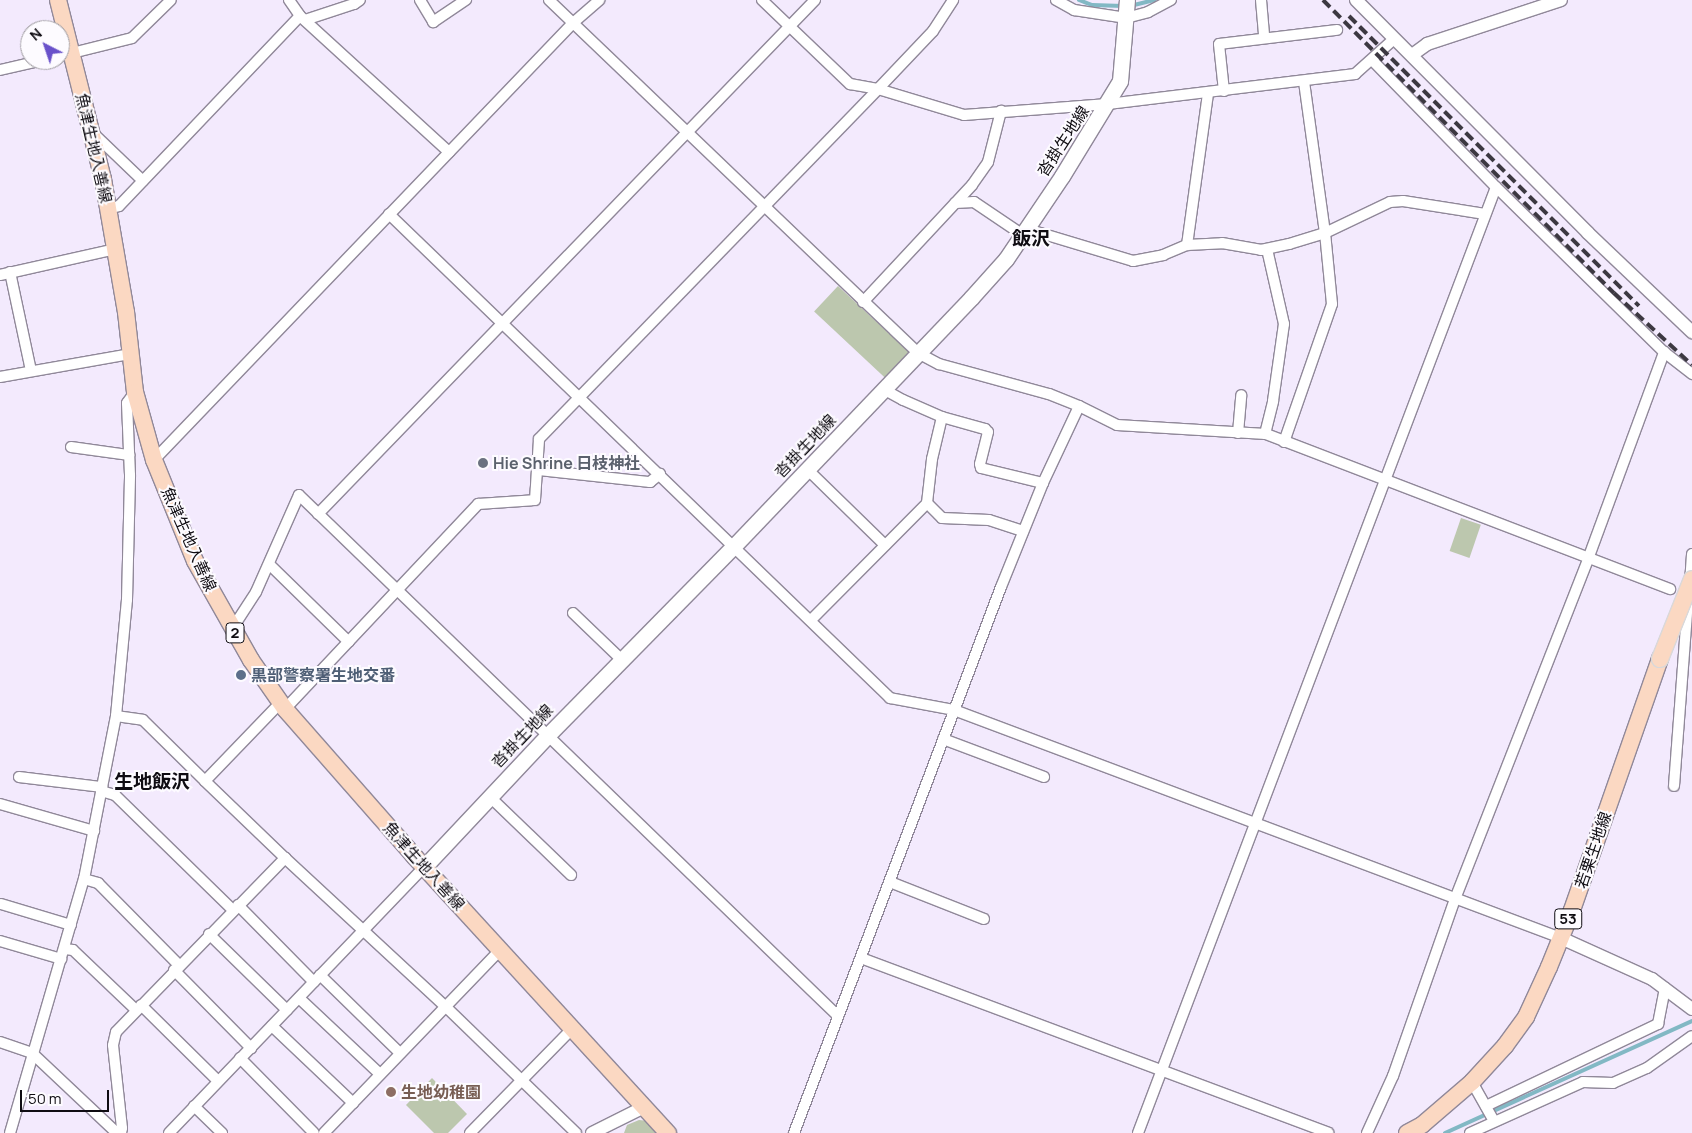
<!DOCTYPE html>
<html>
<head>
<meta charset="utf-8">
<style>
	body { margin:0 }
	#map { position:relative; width:1692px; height:1133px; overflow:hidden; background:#f3eafd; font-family:Manrope,"Noto Sans JP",sans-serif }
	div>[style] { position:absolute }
	.green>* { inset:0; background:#bcc7ae; transform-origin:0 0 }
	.stream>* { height:4px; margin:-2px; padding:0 2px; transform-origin:2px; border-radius:2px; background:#82b8c4 }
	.roads { filter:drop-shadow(1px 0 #908899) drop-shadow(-1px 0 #908899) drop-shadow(0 1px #908899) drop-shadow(0 -1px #908899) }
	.minor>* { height:10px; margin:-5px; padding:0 5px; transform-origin:5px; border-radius:5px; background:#fff }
	.tertiary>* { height:12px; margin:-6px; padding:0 6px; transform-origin:6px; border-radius:6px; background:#fff }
	.secondary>* { height:15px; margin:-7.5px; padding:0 7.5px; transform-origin:7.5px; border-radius:7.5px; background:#fff }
	.primary>* { height:16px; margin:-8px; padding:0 8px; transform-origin:8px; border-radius:8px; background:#fbd8c2 }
	.rail>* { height:4px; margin-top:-2px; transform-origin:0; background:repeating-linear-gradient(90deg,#3c3841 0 10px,transparent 0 15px) }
	.bridges { filter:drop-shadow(1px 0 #d9d8d9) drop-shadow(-1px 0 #d9d8d9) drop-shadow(0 1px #d9d8d9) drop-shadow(0 -1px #d9d8d9) }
	.primary-bridge>* { height:16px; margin:-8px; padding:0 8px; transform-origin:8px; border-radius:8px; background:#fbd8c2 }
	.dots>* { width:14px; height:14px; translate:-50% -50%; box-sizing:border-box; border:2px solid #fdfbff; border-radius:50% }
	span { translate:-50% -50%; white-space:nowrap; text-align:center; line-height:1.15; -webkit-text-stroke:4px #fdfbff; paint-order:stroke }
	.shield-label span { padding:1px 4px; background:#fdfbff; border:1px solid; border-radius:4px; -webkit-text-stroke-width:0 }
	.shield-label { font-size:15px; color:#0f0c12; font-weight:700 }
	.street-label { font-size:16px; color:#0f0c12 }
	.worship-label { font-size:16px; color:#5b616d; font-weight:700 }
	.left { translate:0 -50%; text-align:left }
	.service-label { font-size:16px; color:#4e5e75; font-weight:700 }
	.education-label { font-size:16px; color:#785e54; font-weight:700 }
	.quarter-label { font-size:19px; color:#0f0c12; font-weight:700 }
	.north { position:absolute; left:20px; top:20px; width:50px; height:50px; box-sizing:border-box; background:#fdfbff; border:1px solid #9e9ba0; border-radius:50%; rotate:319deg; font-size:14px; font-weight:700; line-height:20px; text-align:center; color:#0f0c12 }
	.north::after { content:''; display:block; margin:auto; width:18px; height:22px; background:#6951ca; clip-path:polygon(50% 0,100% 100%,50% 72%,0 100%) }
	.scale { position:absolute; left:20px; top:1090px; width:89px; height:22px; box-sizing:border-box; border:2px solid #0f0c12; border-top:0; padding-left:6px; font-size:15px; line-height:18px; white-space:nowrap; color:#0f0c12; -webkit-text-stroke:4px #fdfbff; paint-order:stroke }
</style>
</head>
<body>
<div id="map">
	<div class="green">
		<div style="left:838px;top:286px;width:98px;height:35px;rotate:43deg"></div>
		<div style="left:1461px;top:518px;width:21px;height:35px;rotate:19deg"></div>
		<div style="clip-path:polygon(432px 1078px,467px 1114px,448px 1133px,434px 1133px,406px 1105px)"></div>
		<div style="clip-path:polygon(639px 1120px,648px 1121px,659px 1133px,624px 1133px,627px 1125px)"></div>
	</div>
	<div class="stream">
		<div style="left:1079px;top:0;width:14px;rotate:21deg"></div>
		<div style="left:1092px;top:5px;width:31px;rotate:2deg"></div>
		<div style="left:1130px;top:6px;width:25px;rotate:-14deg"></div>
		<div style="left:1445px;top:1133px;width:271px;rotate:-24.4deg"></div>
	</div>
	<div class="roads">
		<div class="minor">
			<div style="left:289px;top:0;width:19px;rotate:55deg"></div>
			<div style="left:300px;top:16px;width:202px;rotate:42.4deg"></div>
			<div style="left:420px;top:0;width:26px;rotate:59deg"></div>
			<div style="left:433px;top:22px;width:40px;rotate:-34deg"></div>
			<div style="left:549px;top:0;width:511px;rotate:43.73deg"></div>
			<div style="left:918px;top:353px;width:24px;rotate:28deg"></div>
			<div style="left:939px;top:364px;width:114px;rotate:15.3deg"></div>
			<div style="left:1049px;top:394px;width:32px;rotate:22deg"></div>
			<div style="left:1079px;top:406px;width:42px;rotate:26.6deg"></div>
			<div style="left:1117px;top:425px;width:149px;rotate:3.5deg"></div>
			<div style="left:1266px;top:434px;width:433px;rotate:21deg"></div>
			<div style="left:762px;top:0;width:122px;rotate:43.7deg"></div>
			<div style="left:850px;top:84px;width:28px;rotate:10deg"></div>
			<div style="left:878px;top:89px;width:90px;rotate:16.8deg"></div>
			<div style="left:964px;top:115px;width:144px;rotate:-4.4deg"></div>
			<div style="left:1108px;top:104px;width:249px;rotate:-6.9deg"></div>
			<div style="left:1355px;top:74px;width:52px;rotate:-41.9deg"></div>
			<div style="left:1056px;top:0;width:21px;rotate:29deg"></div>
			<div style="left:1074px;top:10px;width:53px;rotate:8.7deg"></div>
			<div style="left:1126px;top:18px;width:23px;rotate:-15deg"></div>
			<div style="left:1148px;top:12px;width:26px;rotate:-28deg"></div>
			<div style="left:1261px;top:0;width:38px;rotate:85deg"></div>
			<div style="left:305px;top:20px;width:52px;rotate:-18.1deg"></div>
			<div style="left:354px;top:4px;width:7px;rotate:-34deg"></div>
			<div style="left:60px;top:56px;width:74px;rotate:-14deg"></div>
			<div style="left:132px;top:38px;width:54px;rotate:-44.3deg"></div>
			<div style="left:1372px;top:60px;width:177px;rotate:45.7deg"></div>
			<div style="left:1496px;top:187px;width:235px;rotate:44.5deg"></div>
			<div style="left:1664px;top:352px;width:36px;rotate:38deg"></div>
			<div style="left:0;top:70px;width:44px;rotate:-13.1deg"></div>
			<div style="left:1224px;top:91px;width:47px;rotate:-96.1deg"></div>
			<div style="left:1219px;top:44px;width:119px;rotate:-6.8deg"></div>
			<div style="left:93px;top:133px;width:69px;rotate:43.8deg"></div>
			<div style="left:955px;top:203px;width:19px;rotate:-3deg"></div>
			<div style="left:974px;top:202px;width:59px;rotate:34deg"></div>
			<div style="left:108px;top:209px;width:11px;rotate:-15deg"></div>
			<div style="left:119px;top:206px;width:262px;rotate:-46.4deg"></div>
			<div style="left:389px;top:214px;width:697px;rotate:44.01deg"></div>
			<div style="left:890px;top:698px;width:65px;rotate:10.6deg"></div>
			<div style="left:954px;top:710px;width:648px;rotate:20.59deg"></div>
			<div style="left:1027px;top:229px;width:111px;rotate:16.8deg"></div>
			<div style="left:1133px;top:261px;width:31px;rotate:-11deg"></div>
			<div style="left:1163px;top:255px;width:26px;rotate:-23deg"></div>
			<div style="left:1187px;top:245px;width:35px;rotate:-3deg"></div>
			<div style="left:1222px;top:243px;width:40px;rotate:10deg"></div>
			<div style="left:1261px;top:250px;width:29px;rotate:-12deg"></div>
			<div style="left:1289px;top:244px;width:38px;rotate:-17deg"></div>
			<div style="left:1325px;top:233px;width:72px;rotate:-25.5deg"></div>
			<div style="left:1390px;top:202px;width:13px;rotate:-4deg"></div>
			<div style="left:1403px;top:201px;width:83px;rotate:9deg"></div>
			<div style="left:1187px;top:245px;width:153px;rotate:-82.1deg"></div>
			<div style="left:10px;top:272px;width:101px;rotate:78deg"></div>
			<div style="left:0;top:275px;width:118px;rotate:-12.7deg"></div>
			<div style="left:863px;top:302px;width:160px;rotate:-47deg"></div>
			<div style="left:972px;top:185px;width:28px;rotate:-55deg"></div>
			<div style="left:988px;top:162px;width:53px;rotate:-75.7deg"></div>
			<div style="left:0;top:377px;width:133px;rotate:-10deg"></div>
			<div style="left:942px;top:417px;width:45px;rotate:15.6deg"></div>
			<div style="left:985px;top:429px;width:4px;rotate:45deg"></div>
			<div style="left:988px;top:432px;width:33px;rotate:104deg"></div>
			<div style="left:980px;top:464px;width:4px;rotate:76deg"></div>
			<div style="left:981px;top:468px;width:64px;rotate:13.6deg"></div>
			<div style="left:1238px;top:433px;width:38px;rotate:-85deg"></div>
			<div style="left:1265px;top:434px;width:34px;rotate:-76deg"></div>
			<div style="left:1273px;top:401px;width:78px;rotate:-81.9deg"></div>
			<div style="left:1284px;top:324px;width:77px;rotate:-102.8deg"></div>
			<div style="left:1284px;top:442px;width:146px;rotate:-70.8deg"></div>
			<div style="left:1332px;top:304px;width:71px;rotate:-95.6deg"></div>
			<div style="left:1325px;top:233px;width:153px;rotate:-97.9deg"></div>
			<div style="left:71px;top:447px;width:59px;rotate:7.9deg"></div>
			<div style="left:154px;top:460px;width:605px;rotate:-46.2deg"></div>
			<div style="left:573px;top:23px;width:35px;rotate:-41deg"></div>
			<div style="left:807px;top:469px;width:109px;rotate:44.3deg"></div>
			<div style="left:539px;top:470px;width:112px;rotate:6.2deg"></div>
			<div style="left:650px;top:482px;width:13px;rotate:-39deg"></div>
			<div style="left:927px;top:503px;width:21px;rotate:45deg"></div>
			<div style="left:942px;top:518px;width:47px;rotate:2.4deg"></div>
			<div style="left:989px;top:520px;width:36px;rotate:18deg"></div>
			<div style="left:318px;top:514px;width:715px;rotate:-45.96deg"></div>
			<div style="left:270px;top:565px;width:110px;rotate:44.3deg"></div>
			<div style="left:1690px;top:583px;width:29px;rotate:-86deg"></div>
			<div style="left:573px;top:613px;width:68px;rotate:43.8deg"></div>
			<div style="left:811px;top:620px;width:165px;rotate:-45.2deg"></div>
			<div style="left:927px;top:503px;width:44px;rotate:-83.5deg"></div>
			<div style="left:932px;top:459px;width:43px;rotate:-76.6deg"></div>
			<div style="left:942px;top:417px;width:43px;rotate:-156.4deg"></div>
			<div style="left:903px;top:400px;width:23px;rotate:-151deg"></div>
			<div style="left:232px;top:629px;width:44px;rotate:-57deg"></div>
			<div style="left:256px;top:592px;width:106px;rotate:-66.1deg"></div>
			<div style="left:299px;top:495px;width:750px;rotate:44.03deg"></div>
			<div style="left:285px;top:709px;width:282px;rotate:-46.7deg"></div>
			<div style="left:478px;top:504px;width:57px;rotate:-4deg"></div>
			<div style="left:535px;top:500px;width:61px;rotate:-86.2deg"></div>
			<div style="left:539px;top:439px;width:487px;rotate:-45.9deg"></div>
			<div style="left:878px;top:89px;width:80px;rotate:-46.5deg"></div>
			<div style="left:933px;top:31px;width:37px;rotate:-57deg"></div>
			<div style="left:116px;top:716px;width:27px;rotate:8deg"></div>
			<div style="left:143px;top:720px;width:87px;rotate:44.5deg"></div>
			<div style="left:943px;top:739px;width:108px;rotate:20.6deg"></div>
			<div style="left:19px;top:777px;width:84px;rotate:6.9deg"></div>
			<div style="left:1674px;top:786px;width:187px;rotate:-85.7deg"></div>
			<div style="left:101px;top:791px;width:15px;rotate:16deg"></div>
			<div style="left:115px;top:795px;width:165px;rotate:44.3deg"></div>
			<div style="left:489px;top:796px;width:114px;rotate:43.9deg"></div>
			<div style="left:0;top:804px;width:98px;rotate:16deg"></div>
			<div style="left:285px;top:858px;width:219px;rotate:42.8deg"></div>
			<div style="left:446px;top:1007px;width:181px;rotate:44.1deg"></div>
			<div style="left:84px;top:879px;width:15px;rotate:16deg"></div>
			<div style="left:98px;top:883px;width:115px;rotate:45.4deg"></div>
			<div style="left:890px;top:882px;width:101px;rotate:21.5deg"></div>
			<div style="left:1px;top:904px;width:73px;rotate:16.7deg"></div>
			<div style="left:238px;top:905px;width:108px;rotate:45.4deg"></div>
			<div style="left:209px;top:934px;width:109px;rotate:44.3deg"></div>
			<div style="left:0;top:941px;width:64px;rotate:16.4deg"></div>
			<div style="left:65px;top:949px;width:8px;rotate:7deg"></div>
			<div style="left:73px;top:950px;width:87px;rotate:43.6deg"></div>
			<div style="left:861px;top:958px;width:499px;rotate:20.5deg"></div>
			<div style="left:174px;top:970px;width:110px;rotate:45.4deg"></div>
			<div style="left:320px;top:975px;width:112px;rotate:44.3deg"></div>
			<div style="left:299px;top:998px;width:111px;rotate:43.2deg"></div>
			<div style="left:141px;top:1005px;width:108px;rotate:44.6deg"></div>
			<div style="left:272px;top:1026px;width:112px;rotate:43.5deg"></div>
			<div style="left:0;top:1042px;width:34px;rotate:19deg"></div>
			<div style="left:32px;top:1053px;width:117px;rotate:43.3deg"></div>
			<div style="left:240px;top:1058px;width:105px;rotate:45.4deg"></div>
			<div style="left:1472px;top:1082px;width:45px;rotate:60.6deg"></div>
			<div style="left:194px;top:1106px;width:39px;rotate:44deg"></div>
			<div style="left:1486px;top:1106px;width:191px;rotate:-25.5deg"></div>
			<div style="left:1658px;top:1024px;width:37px;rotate:-79deg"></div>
			<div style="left:10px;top:1133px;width:265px;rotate:-73.8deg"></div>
			<div style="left:84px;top:879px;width:166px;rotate:-78.9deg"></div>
			<div style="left:116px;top:716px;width:117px;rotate:-84.6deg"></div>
			<div style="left:127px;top:600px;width:125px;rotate:-88.6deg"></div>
			<div style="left:130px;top:475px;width:72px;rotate:-92.4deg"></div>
			<div style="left:127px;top:403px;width:14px;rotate:-54deg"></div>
			<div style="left:121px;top:1133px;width:5px;rotate:-79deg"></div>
			<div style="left:122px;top:1128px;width:83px;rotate:-96.2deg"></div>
			<div style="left:113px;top:1045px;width:13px;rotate:-77deg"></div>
			<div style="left:116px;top:1032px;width:243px;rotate:-45.8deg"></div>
			<div style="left:285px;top:858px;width:111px;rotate:-136.1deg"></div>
			<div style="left:205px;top:781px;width:108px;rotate:-46.1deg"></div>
			<div style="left:169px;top:1133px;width:368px;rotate:-46.2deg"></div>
			<div style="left:324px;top:1133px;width:255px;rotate:-46.1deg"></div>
			<div style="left:470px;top:1133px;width:147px;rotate:-45.6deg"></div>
			<div style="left:794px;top:1133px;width:584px;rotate:-69.24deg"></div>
			<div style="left:1001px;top:587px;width:112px;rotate:-68deg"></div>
			<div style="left:1043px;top:483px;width:85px;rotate:-64.9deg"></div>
			<div style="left:1138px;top:1133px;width:1011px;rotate:-69.27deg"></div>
			<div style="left:1367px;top:1133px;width:63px;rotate:-65.5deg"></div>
			<div style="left:1393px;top:1076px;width:188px;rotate:-70.7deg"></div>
			<div style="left:1455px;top:899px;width:365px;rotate:-68.6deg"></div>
			<div style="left:1588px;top:559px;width:221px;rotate:-69.8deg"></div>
			<div style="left:1470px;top:1133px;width:124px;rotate:-24.3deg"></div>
			<div style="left:1583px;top:1082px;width:30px;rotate:2deg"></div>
			<div style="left:1613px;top:1083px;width:37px;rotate:-24deg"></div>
			<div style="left:1647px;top:1068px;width:55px;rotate:-35.4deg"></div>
		</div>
		<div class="tertiary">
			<div style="left:1356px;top:0;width:329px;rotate:45.1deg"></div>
			<div style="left:1588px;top:233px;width:144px;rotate:43.6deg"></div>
			<div style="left:1412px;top:55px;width:19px;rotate:-36deg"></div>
			<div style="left:1427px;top:44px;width:141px;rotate:-18.2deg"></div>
			<div style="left:1561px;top:938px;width:100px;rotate:24.3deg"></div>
			<div style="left:1652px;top:979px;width:50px;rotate:36.9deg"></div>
			<div style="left:592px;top:1133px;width:58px;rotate:-26.6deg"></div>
		</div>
		<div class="secondary">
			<div style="left:424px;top:867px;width:180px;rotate:-46.8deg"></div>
			<div style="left:547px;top:736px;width:267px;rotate:-45.5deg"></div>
			<div style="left:734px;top:546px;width:343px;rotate:-46.3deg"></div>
			<div style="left:971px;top:298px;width:52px;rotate:-48.1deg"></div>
			<div style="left:1006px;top:259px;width:100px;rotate:-56deg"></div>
			<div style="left:1062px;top:176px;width:111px;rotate:-58.6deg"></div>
			<div style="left:1120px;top:81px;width:81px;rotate:-85.1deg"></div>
		</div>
		<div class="primary">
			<div style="left:58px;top:0;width:185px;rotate:75.9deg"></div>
			<div style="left:103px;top:179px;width:135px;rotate:80.2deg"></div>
			<div style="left:126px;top:312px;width:81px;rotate:83.6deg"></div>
			<div style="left:135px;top:392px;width:71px;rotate:74.4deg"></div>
			<div style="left:154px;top:460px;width:109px;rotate:67.9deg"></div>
			<div style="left:195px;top:561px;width:114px;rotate:60.5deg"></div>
			<div style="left:251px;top:660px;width:60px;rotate:55.2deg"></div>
			<div style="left:285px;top:709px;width:196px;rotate:48.7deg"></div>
			<div style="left:414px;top:856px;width:376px;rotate:47.5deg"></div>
			<div style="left:1407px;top:1133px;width:17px;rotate:-28deg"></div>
			<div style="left:1422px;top:1125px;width:66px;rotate:-40.7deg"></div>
			<div style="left:1472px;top:1082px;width:49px;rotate:-47.5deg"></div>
			<div style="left:1505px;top:1046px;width:36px;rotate:-54deg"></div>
			<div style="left:1526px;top:1017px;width:55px;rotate:-65.3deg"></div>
			<div style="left:1549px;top:967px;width:61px;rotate:-68deg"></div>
			<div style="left:1572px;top:910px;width:266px;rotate:-70.7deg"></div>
		</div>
	</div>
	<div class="rail">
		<div style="left:1323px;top:0;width:413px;rotate:45.2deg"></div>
		<div style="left:1614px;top:293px;width:106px;rotate:42.7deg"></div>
		<div style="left:1349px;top:16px;width:410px;rotate:45deg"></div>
	</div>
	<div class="bridges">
		<div class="primary-bridge">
			<div style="left:1660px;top:659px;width:86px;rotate:-68.2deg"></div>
		</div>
	</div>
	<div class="dots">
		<div style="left:483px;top:463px;background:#6b7280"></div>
		<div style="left:241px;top:675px;background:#5c6f8a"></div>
		<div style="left:391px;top:1092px;background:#8d6e63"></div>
	</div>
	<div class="shield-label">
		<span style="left:235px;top:633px">2</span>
		<span style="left:1568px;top:919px">53</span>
	</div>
	<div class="street-label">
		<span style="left:1063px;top:141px;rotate:-57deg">沓掛生地線</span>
		<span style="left:94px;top:148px;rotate:77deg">魚津生地入善線</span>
		<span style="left:805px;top:446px;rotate:-46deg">沓掛生地線</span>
		<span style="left:189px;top:539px;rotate:66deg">魚津生地入善線</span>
		<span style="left:522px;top:736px;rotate:-46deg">沓掛生地線</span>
		<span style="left:1593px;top:850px;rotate:-71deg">若栗生地線</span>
		<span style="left:424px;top:866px;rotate:48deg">魚津生地入善線</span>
	</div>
	<div class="worship-label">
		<span class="left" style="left:493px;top:463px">Hie Shrine 日枝神社</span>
	</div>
	<div class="service-label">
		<span class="left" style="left:251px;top:675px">黒部警察署生地交番</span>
	</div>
	<div class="education-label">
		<span class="left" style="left:401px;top:1092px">生地幼稚園</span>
	</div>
	<div class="quarter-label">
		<span style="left:1031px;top:239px">飯沢</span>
		<span style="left:152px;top:782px">生地飯沢</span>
	</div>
	<div class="north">N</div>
	<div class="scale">50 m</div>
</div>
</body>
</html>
